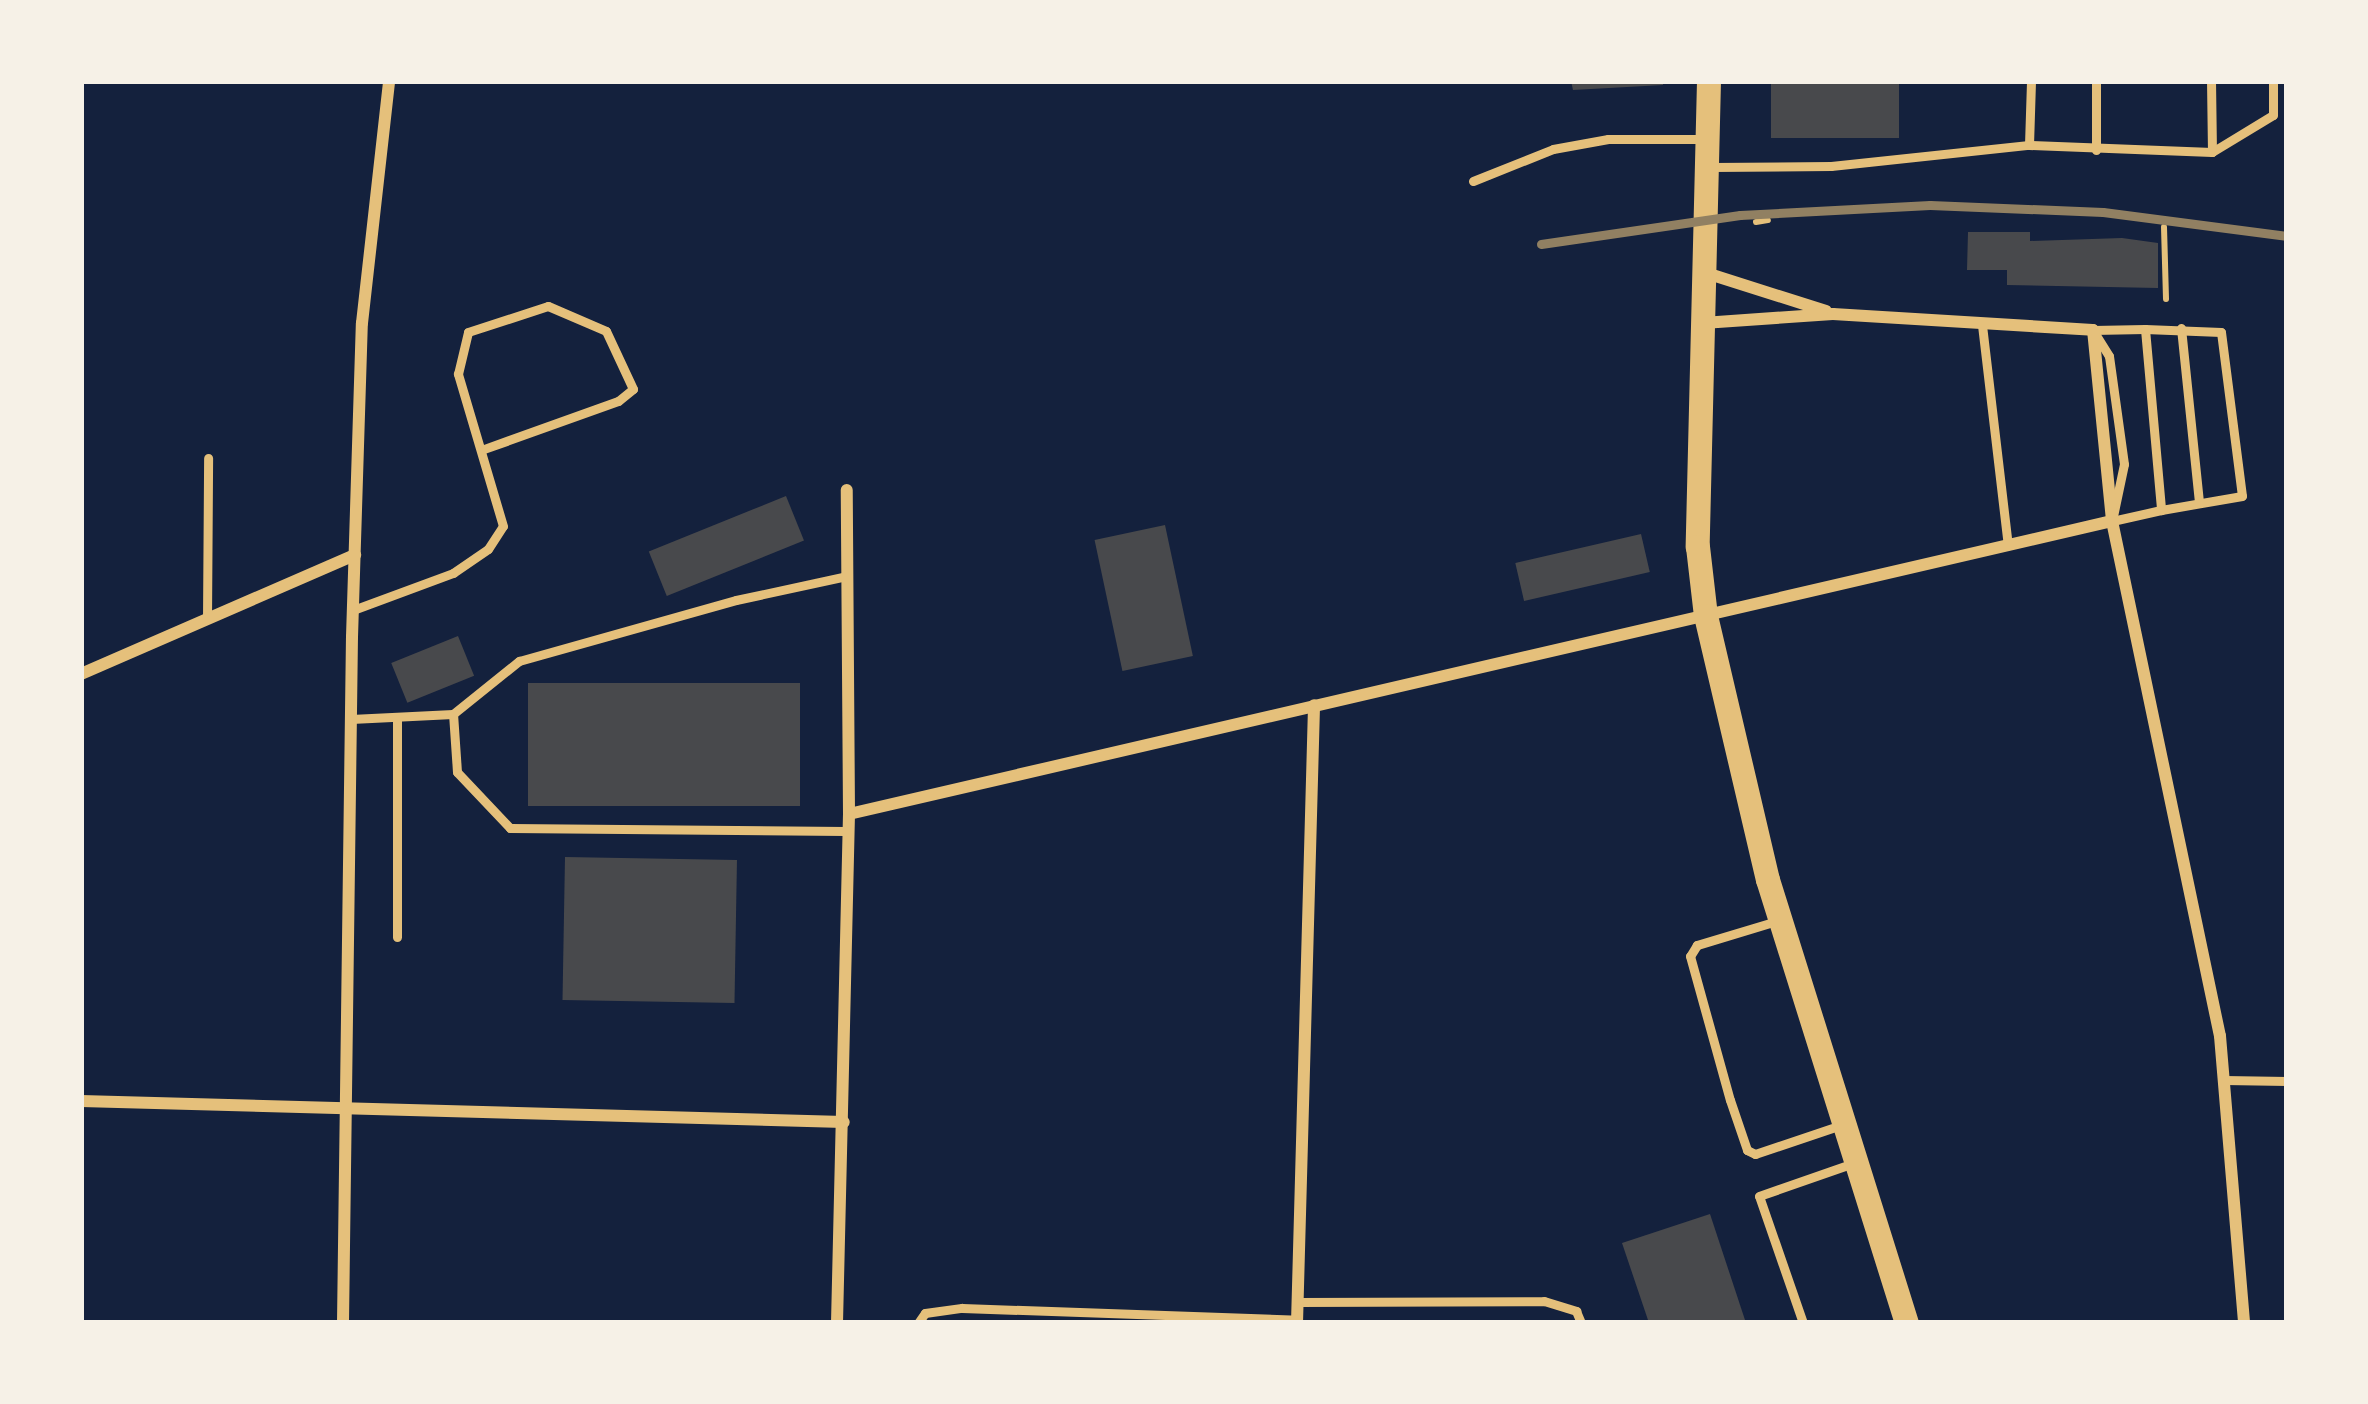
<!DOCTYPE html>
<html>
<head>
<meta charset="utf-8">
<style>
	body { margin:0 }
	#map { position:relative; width:2368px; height:1404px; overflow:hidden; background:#14213d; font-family:Karla,sans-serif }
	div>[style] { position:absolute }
	.building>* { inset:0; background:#48494c; transform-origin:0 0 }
	.path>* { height:6px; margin:-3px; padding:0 3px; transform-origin:3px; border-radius:3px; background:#e5c07b }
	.service>* { height:9px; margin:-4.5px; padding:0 4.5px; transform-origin:4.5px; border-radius:4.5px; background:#e5c07b }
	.minor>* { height:12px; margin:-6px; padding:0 6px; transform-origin:6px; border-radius:6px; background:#e5c07b }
	.secondary>* { height:24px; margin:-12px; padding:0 12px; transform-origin:12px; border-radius:12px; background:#e5c07b }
	.rail>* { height:9px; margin:-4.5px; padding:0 4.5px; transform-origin:4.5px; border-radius:4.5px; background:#918062 }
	span { translate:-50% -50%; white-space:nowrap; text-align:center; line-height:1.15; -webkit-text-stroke:12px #f6f1e7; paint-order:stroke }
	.frame { position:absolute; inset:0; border:84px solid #f6f1e7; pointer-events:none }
</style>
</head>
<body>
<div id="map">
	<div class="building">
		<div style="clip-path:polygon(1571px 81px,1663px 81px,1663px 85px,1573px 90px)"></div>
		<div style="left:1771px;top:81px;width:128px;height:57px"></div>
		<div style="clip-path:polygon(1968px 232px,2030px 232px,2030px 241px,2122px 238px,2158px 243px,2158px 288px,2007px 285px,2007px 270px,1967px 270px)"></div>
		<div style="left:786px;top:496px;width:48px;height:148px;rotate:68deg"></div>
		<div style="left:1165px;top:525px;width:134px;height:72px;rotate:78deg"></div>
		<div style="left:1641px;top:534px;width:39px;height:129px;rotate:77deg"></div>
		<div style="left:458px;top:636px;width:43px;height:72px;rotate:68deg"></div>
		<div style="left:528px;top:683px;width:272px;height:123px"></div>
		<div style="left:565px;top:857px;width:172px;height:143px;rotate:1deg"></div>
		<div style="clip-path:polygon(1710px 1214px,1746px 1323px,1649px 1323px,1622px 1243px)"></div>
	</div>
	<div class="path">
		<div style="left:1756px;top:222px;width:12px;rotate:-9deg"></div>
		<div style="left:2164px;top:227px;width:72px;rotate:88.4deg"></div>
	</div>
	<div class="service">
		<div style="left:2029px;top:145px;width:64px;rotate:-88.2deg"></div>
		<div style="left:2096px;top:150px;width:69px;rotate:-90deg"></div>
		<div style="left:2212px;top:152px;width:71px;rotate:-31.2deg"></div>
		<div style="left:2273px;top:115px;width:34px;rotate:-90deg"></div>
		<div style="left:1712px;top:167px;width:119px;rotate:-0.5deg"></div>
		<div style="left:1831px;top:166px;width:199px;rotate:-6.1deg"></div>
		<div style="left:2029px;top:145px;width:183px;rotate:2.2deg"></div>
		<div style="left:2212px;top:152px;width:71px;rotate:-90.8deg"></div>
		<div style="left:1473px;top:181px;width:86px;rotate:-21.8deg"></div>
		<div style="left:1553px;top:149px;width:56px;rotate:-10.3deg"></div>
		<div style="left:1608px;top:139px;width:99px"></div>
		<div style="left:1982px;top:325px;width:222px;rotate:83.3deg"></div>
		<div style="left:2181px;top:328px;width:176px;rotate:84.1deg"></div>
		<div style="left:2145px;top:329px;width:182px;rotate:84.9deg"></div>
		<div style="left:2161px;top:510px;width:50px;rotate:167.3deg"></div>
		<div style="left:2112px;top:521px;width:58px;rotate:-78.1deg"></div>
		<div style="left:2124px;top:464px;width:109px;rotate:-97.9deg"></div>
		<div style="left:2109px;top:356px;width:31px;rotate:-122deg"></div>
		<div style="left:2093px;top:330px;width:52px;rotate:-1.1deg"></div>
		<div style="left:2145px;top:329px;width:76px;rotate:2.3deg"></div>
		<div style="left:2221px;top:332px;width:165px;rotate:82.7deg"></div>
		<div style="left:2242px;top:496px;width:82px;rotate:170.2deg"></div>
		<div style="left:353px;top:610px;width:107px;rotate:-20.3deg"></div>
		<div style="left:453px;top:573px;width:42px;rotate:-34.4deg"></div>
		<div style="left:488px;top:549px;width:27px;rotate:-57deg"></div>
		<div style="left:503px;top:526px;width:159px;rotate:-106.5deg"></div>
		<div style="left:458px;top:374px;width:43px;rotate:-76.6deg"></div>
		<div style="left:468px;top:332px;width:84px;rotate:-18deg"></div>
		<div style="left:548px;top:306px;width:63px;rotate:23.3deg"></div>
		<div style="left:606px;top:331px;width:64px;rotate:65deg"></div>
		<div style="left:633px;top:389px;width:19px;rotate:141deg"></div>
		<div style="left:618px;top:401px;width:145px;rotate:160.3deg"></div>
		<div style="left:207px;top:619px;width:161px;rotate:-89.6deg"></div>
		<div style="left:351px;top:719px;width:102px;rotate:-2.8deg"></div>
		<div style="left:397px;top:719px;width:218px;rotate:90deg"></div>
		<div style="left:845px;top:831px;width:335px;rotate:-179.5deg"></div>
		<div style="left:510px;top:828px;width:77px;rotate:-133.4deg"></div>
		<div style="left:457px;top:772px;width:58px;rotate:-93.9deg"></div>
		<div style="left:453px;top:714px;width:85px;rotate:-38.8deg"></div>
		<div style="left:519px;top:661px;width:225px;rotate:-15.7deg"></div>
		<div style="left:736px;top:600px;width:114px;rotate:-12.2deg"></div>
		<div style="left:1780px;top:920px;width:87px;rotate:163.2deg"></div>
		<div style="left:1697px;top:945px;width:13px;rotate:122deg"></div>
		<div style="left:1690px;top:956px;width:149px;rotate:74.5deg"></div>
		<div style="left:1730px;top:1100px;width:53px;rotate:71.2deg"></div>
		<div style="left:1747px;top:1150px;width:9px;rotate:27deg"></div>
		<div style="left:1755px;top:1154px;width:91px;rotate:-18.6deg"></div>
		<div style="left:2224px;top:1080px;width:63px;rotate:0.9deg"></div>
		<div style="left:1298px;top:1302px;width:246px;rotate:-0.2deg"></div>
		<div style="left:1544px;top:1301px;width:34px;rotate:17deg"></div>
		<div style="left:1576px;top:1311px;width:13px;rotate:67deg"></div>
		<div style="left:918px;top:1323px;width:12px;rotate:-55deg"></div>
		<div style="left:925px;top:1313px;width:37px;rotate:-8deg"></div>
		<div style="left:962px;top:1308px;width:336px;rotate:2deg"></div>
		<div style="left:1803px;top:1323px;width:134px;rotate:-109.1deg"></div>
		<div style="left:1759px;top:1196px;width:101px;rotate:-19.2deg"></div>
	</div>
	<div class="minor">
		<div style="left:1703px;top:272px;width:129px;rotate:17.6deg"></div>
		<div style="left:1703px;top:323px;width:130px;rotate:-4deg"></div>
		<div style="left:1833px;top:314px;width:260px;rotate:3.5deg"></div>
		<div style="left:2093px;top:330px;width:192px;rotate:84.3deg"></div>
		<div style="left:2112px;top:521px;width:526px;rotate:78.16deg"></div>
		<div style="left:2220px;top:1036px;width:288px;rotate:85.2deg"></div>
		<div style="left:81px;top:674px;width:299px;rotate:-23.5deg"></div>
		<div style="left:849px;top:814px;width:1297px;rotate:-13.06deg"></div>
		<div style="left:81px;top:1101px;width:763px;rotate:1.58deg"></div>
		<div style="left:343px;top:1323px;width:686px;rotate:-89.25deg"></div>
		<div style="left:352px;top:637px;width:314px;rotate:-88.2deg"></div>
		<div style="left:362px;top:323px;width:244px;rotate:-83.6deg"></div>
		<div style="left:837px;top:1323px;width:509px;rotate:-88.65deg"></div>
		<div style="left:849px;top:814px;width:324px;rotate:-90.4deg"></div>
		<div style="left:1297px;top:1323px;width:618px;rotate:-88.42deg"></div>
	</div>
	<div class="secondary">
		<div style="left:1709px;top:81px;width:466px;rotate:91.4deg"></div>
		<div style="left:1698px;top:547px;width:69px;rotate:83.4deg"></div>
		<div style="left:1706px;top:616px;width:271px;rotate:76.8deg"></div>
		<div style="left:1768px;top:880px;width:464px;rotate:72.6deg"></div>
	</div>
	<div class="rail">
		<div style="left:1541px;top:244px;width:201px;rotate:-8.3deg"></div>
		<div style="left:1740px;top:215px;width:190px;rotate:-3deg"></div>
		<div style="left:1930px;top:205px;width:173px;rotate:2.3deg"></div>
		<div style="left:2103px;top:212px;width:186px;rotate:7.4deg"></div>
	</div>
	<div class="frame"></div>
</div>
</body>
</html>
